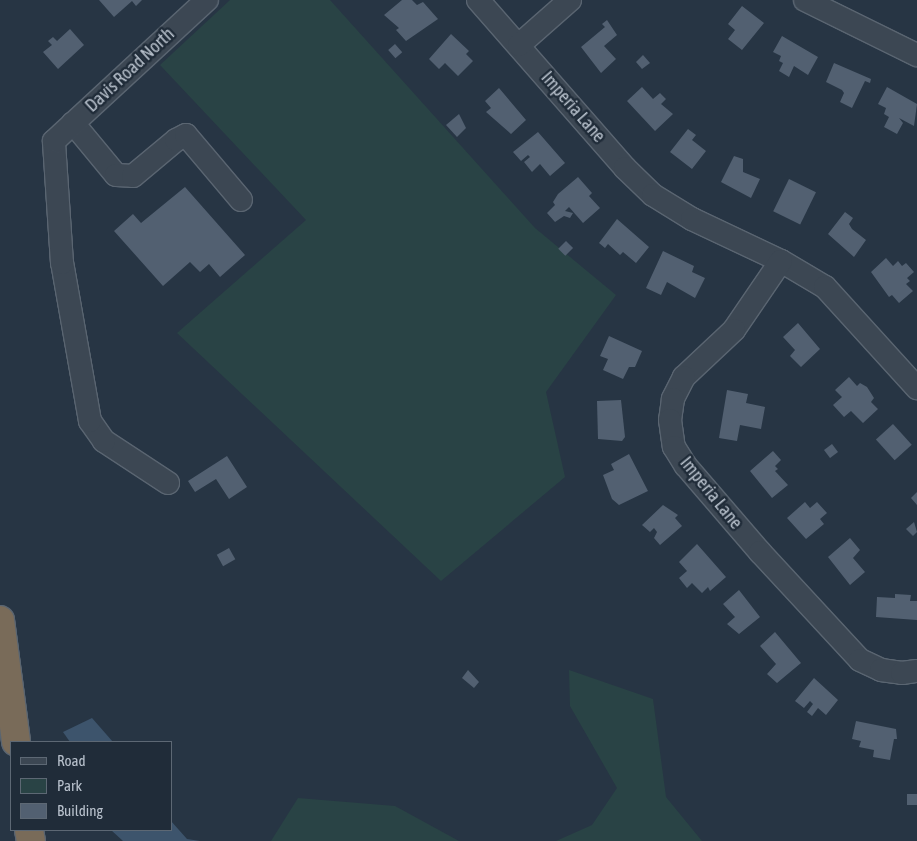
<!DOCTYPE html>
<html>
<head>
<meta charset="utf-8">
<style>
	body { margin:0 }
	#map { position:relative; width:917px; height:841px; overflow:hidden; background:#273544; font-family:"Asap Condensed",sans-serif }
	div>[style] { position:absolute }
	.green>* { inset:0; background:#294345 }
	.water>* { inset:0; background:#3d546c }
	.building>* { inset:0; background:#526071; transform-origin:0 0 }
	.roads { filter:drop-shadow(1px 0 #5a6571) drop-shadow(-1px 0 #5a6571) drop-shadow(0 1px #5a6571) drop-shadow(0 -1px #5a6571) }
	.minor>* { height:22px; margin:-11px; padding:0 11px; transform-origin:11px; border-radius:11px; background:#3c4753 }
	.highway>* { height:28px; margin:-14px; padding:0 14px; transform-origin:14px; border-radius:14px; background:#796b59 }
	span { translate:-50% -50%; white-space:nowrap; text-align:center; line-height:1.15; -webkit-text-stroke:5px #202c39; paint-order:stroke }
	.street-label { font-size:18px; color:#b9c2cd }
	.legend { position:absolute; left:10px; top:741px; width:162px; height:90px; box-sizing:border-box; background:#202c39; border:1px solid #5d6874; margin:0; padding:6px 9px; list-style:none; font-size:15px; color:#b9c2cd }
	.legend li { display:flex; align-items:center; gap:10px; height:25px }
	.legend b { width:25px; border:1px solid #5d6874 }
</style>
</head>
<body>
<div id="map">
	<div class="green">
		<div style="clip-path:polygon(230px 0,330px 0,535px 228px,616px 295px,546px 392px,565px 477px,441px 581px,177px 333px,306px 220px,160px 65px)"></div>
		<div style="clip-path:polygon(569px 670px,653px 699px,666px 797px,702px 841px,556px 841px,592px 825px,617px 788px,570px 706px)"></div>
		<div style="clip-path:polygon(298px 798px,395px 806px,459px 841px,271px 841px)"></div>
	</div>
	<div class="water">
		<div style="clip-path:polygon(92px 718px,113px 742px,70px 742px,63px 732px)"></div>
		<div style="clip-path:polygon(171px 821px,187px 839px,200px 841px,123px 841px,111px 830px,171px 830px)"></div>
	</div>
	<div class="building">
		<div style="clip-path:polygon(99px 0,142px 0,136px 6px,132px 1px,114px 17px)"></div>
		<div style="clip-path:polygon(402px 0,412px 0,417px 5px,423px 2px,438px 19px,406px 41px,396px 30px,399px 28px,384px 15px)"></div>
		<div style="clip-path:polygon(742px 6px,764px 23px,742px 50px,728px 39px,735px 30px,728px 24px)"></div>
		<div style="clip-path:polygon(607px 20px,617px 35px,604px 46px,616px 59px,601px 73px,581px 47px,605px 27px,602px 24px)"></div>
		<div style="clip-path:polygon(70px 29px,84px 45px,58px 69px,43px 52px,52px 45px,48px 41px,53px 37px,57px 41px)"></div>
		<div style="clip-path:polygon(451px 34px,469px 51px,466px 54px,473px 61px,458px 76px,445px 63px,439px 69px,429px 59px)"></div>
		<div style="clip-path:polygon(782px 36px,818px 57px,808px 75px,794px 66px,789px 77px,779px 71px,783px 63px,779px 61px,781px 56px,773px 52px)"></div>
		<div style="left:395px;top:44px;width:11px;height:9px;rotate:49deg"></div>
		<div style="clip-path:polygon(643px 55px,650px 63px,642px 69px,636px 62px)"></div>
		<div style="clip-path:polygon(834px 63px,871px 79px,870px 83px,865px 81px,852px 108px,840px 102px,844px 93px,842px 90px,826px 82px)"></div>
		<div style="clip-path:polygon(642px 87px,653px 99px,660px 93px,666px 99px,661px 104px,673px 114px,655px 131px,627px 101px)"></div>
		<div style="clip-path:polygon(887px 87px,917px 104px,914px 126px,899px 118px,903px 123px,897px 134px,884px 127px,889px 117px,884px 114px,886px 108px,878px 104px)"></div>
		<div style="clip-path:polygon(499px 88px,526px 120px,511px 134px,486px 112px,491px 108px,485px 101px)"></div>
		<div style="clip-path:polygon(459px 114px,466px 128px,457px 137px,446px 125px)"></div>
		<div style="clip-path:polygon(688px 129px,696px 135px,692px 140px,706px 151px,692px 169px,670px 152px)"></div>
		<div style="clip-path:polygon(538px 132px,565px 163px,550px 176px,540px 164px,532px 172px,524px 162px,530px 157px,528px 155px,521px 161px,513px 152px)"></div>
		<div style="clip-path:polygon(734px 156px,743px 159px,743px 172px,760px 179px,751px 198px,721px 182px)"></div>
		<div style="clip-path:polygon(578px 177px,592px 193px,589px 196px,600px 208px,583px 223px,569px 207px,565px 211px,573px 213px,570px 218px,564px 216px,555px 222px,547px 213px,555px 205px,553px 202px,558px 194px)"></div>
		<div style="left:789px;top:179px;width:30px;height:36px;rotate:26deg"></div>
		<div style="clip-path:polygon(185px 187px,245px 255px,220px 277px,209px 264px,200px 272px,190px 262px,163px 286px,114px 231px,133px 214px,141px 223px)"></div>
		<div style="clip-path:polygon(845px 212px,853px 218px,849px 224px,852px 229px,866px 240px,854px 257px,828px 234px)"></div>
		<div style="clip-path:polygon(617px 219px,649px 247px,636px 263px,623px 252px,620px 255px,608px 244px,605px 248px,599px 243px)"></div>
		<div style="left:566px;top:241px;width:10px;height:11px;rotate:45deg"></div>
		<div style="clip-path:polygon(663px 251px,694px 266px,692px 272px,705px 278px,695px 298px,667px 282px,661px 295px,646px 288px)"></div>
		<div style="clip-path:polygon(886px 258px,893px 266px,898px 261px,902px 266px,906px 263px,914px 272px,907px 278px,910px 281px,906px 284px,913px 291px,899px 303px,892px 295px,889px 297px,871px 272px)"></div>
		<div style="clip-path:polygon(798px 323px,820px 349px,801px 367px,790px 356px,795px 350px,783px 337px)"></div>
		<div style="clip-path:polygon(609px 336px,642px 351px,635px 367px,629px 367px,623px 379px,603px 370px,608px 359px,600px 356px)"></div>
		<div style="clip-path:polygon(849px 377px,857px 386px,860px 383px,867px 387px,874px 398px,871px 402px,878px 409px,863px 423px,851px 411px,844px 417px,833px 405px,842px 397px,835px 390px)"></div>
		<div style="clip-path:polygon(727px 390px,748px 394px,746px 403px,765px 407px,761px 429px,740px 425px,737px 441px,719px 438px)"></div>
		<div style="clip-path:polygon(621px 400px,625px 437px,622px 441px,598px 439px,597px 401px)"></div>
		<div style="left:893px;top:424px;width:28px;height:23px;rotate:48deg"></div>
		<div style="left:832px;top:444px;width:10px;height:10px;rotate:53deg"></div>
		<div style="clip-path:polygon(773px 451px,781px 460px,775px 466px,778px 469px,775px 471px,788px 485px,772px 498px,750px 471px)"></div>
		<div style="clip-path:polygon(629px 454px,648px 491px,619px 505px,612px 499px,603px 475px,614px 470px,611px 464px)"></div>
		<div style="clip-path:polygon(227px 456px,247px 487px,229px 499px,216px 479px,195px 492px,188px 481px)"></div>
		<div style="clip-path:polygon(917px 492px,917px 505px,911px 498px)"></div>
		<div style="clip-path:polygon(805px 502px,810px 508px,817px 502px,827px 513px,820px 519px,824px 524px,806px 539px,787px 518px)"></div>
		<div style="clip-path:polygon(663px 505px,678px 515px,675px 518px,682px 526px,660px 545px,654px 538px,657px 532px,654px 528px,650px 532px,642px 525px)"></div>
		<div style="clip-path:polygon(914px 522px,917px 532px,913px 536px,906px 529px)"></div>
		<div style="clip-path:polygon(850px 538px,860px 550px,853px 558px,865px 572px,850px 585px,828px 557px)"></div>
		<div style="clip-path:polygon(697px 544px,726px 577px,710px 591px,708px 587px,702px 593px,692px 583px,687px 588px,679px 578px,687px 571px,679px 562px)"></div>
		<div style="left:229px;top:548px;width:13px;height:14px;rotate:61deg"></div>
		<div style="clip-path:polygon(739px 590px,760px 617px,739px 634px,727px 624px,735px 617px,723px 604px)"></div>
		<div style="clip-path:polygon(895px 594px,911px 595px,910px 601px,917px 601px,917px 620px,876px 617px,877px 597px,895px 598px)"></div>
		<div style="clip-path:polygon(775px 632px,801px 663px,777px 683px,767px 674px,776px 664px,760px 646px)"></div>
		<div style="clip-path:polygon(468px 670px,479px 682px,474px 688px,462px 678px)"></div>
		<div style="clip-path:polygon(814px 678px,838px 700px,826px 715px,818px 708px,812px 716px,807px 712px,813px 704px,810px 701px,804px 708px,795px 701px)"></div>
		<div style="clip-path:polygon(856px 721px,896px 729px,897px 739px,894px 739px,890px 760px,873px 757px,874px 750px,859px 747px,861px 741px,852px 739px)"></div>
		<div style="left:907px;top:794px;width:10px;height:11px"></div>
	</div>
	<div class="roads">
		<div class="minor">
			<div style="left:478px;top:0;width:223px;rotate:48.8deg"></div>
			<div style="left:625px;top:168px;width:39px;rotate:44deg"></div>
			<div style="left:653px;top:195px;width:46px;rotate:31.6deg"></div>
			<div style="left:692px;top:219px;width:98px;rotate:25.3deg"></div>
			<div style="left:781px;top:261px;width:51px;rotate:30.6deg"></div>
			<div style="left:825px;top:287px;width:137px;rotate:47.7deg"></div>
			<div style="left:805px;top:0;width:125px;rotate:26.2deg"></div>
			<div style="left:519px;top:45px;width:68px;rotate:-41.4deg"></div>
			<div style="left:73px;top:123px;width:67px;rotate:50.4deg"></div>
			<div style="left:116px;top:175px;width:17px;rotate:3deg"></div>
			<div style="left:133px;top:176px;width:56px;rotate:-39.9deg"></div>
			<div style="left:176px;top:140px;width:11px;rotate:-27deg"></div>
			<div style="left:186px;top:135px;width:85px;rotate:49.8deg"></div>
			<div style="left:781px;top:261px;width:83px;rotate:124.3deg"></div>
			<div style="left:734px;top:330px;width:69px;rotate:136.8deg"></div>
			<div style="left:684px;top:377px;width:25px;rotate:117deg"></div>
			<div style="left:673px;top:399px;width:21px;rotate:98deg"></div>
			<div style="left:670px;top:420px;width:27px;rotate:82deg"></div>
			<div style="left:674px;top:447px;width:22px;rotate:58deg"></div>
			<div style="left:686px;top:466px;width:113px;rotate:49.3deg"></div>
			<div style="left:760px;top:552px;width:147px;rotate:47.2deg"></div>
			<div style="left:860px;top:660px;width:23px;rotate:25deg"></div>
			<div style="left:881px;top:670px;width:21px;rotate:8deg"></div>
			<div style="left:902px;top:673px;width:15px;rotate:-8deg"></div>
			<div style="left:168px;top:483px;width:77px;rotate:-146.7deg"></div>
			<div style="left:104px;top:441px;width:24px;rotate:-125deg"></div>
			<div style="left:90px;top:421px;width:160px;rotate:-100deg"></div>
			<div style="left:62px;top:263px;width:122px;rotate:-93.8deg"></div>
			<div style="left:54px;top:141px;width:208px;rotate:-42.7deg"></div>
		</div>
		<div class="highway">
			<div style="left:0;top:620px;width:123px;rotate:82.5deg"></div>
			<div style="left:29px;top:830px;width:11px;rotate:80deg"></div>
		</div>
	</div>
	<div class="street-label">
		<span style="left:130px;top:70px;rotate:-43deg">Davis Road North</span>
		<span style="left:573px;top:107px;rotate:49deg">Imperia Lane</span>
		<span style="left:711px;top:493px;rotate:51deg">Imperia Lane</span>
	</div>
	<ul class="legend">
	<li><b style="height:6px;background:#3c4753"></b>Road</li>
	<li><b style="height:14px;background:#294345"></b>Park</li>
	<li><b style="height:14px;background:#526071"></b>Building</li>
	</ul>
</div>
</body>
</html>
